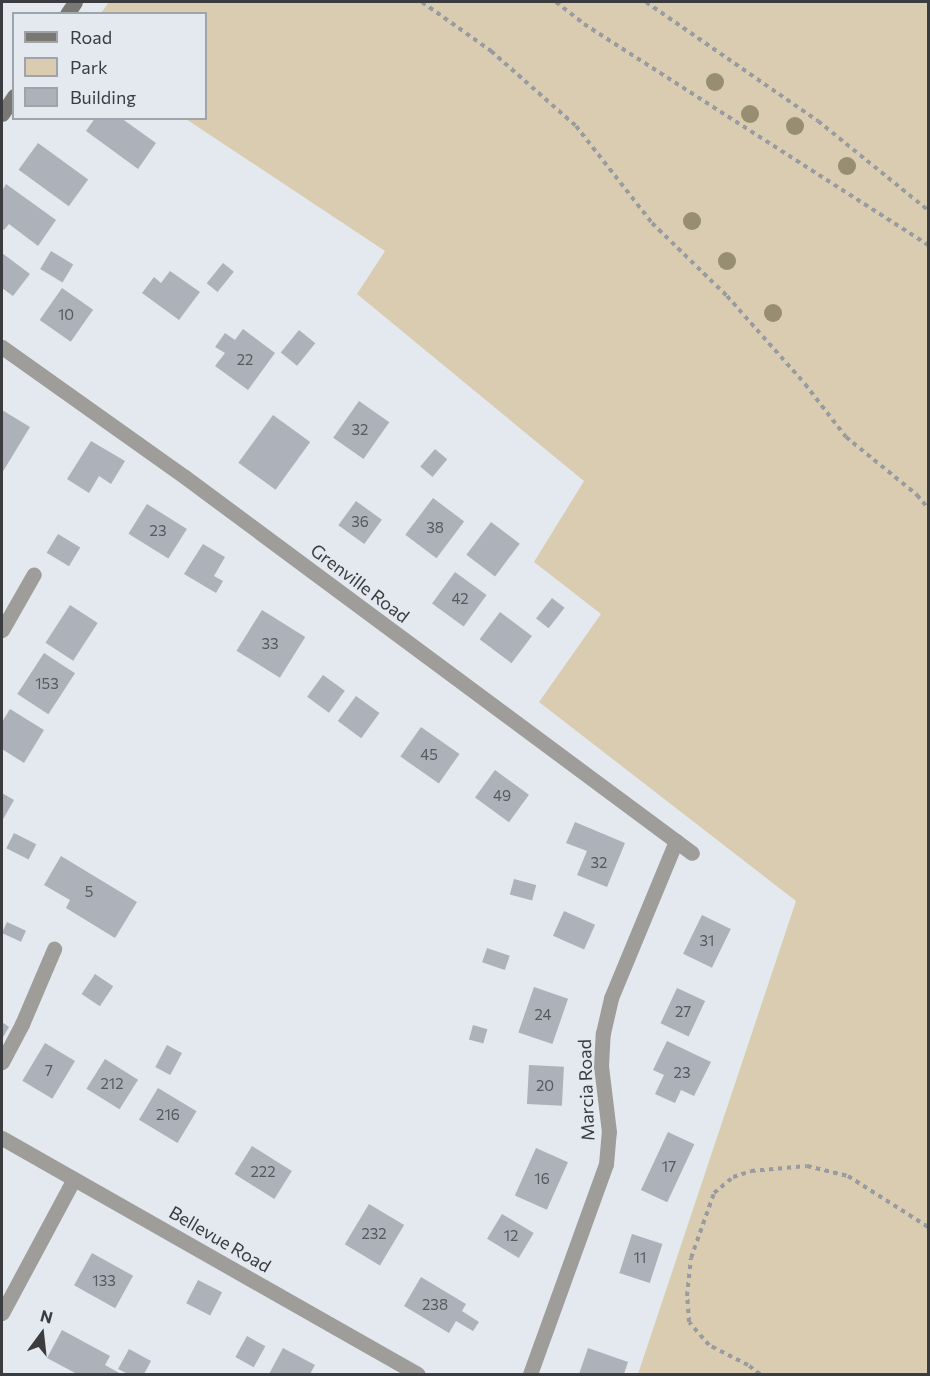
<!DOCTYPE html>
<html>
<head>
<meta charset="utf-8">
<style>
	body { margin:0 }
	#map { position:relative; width:930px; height:1376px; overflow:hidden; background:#e4e9f0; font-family:Commissioner,sans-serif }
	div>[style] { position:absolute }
	.green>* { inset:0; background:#d9ccb0 }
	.building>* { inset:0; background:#adb1b9; transform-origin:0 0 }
	.path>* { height:4px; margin-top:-2px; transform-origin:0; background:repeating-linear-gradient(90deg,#989ba0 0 4.5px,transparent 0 9px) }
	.street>* { height:15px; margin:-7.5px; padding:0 7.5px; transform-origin:7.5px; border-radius:7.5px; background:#9e9d99 }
	.secondary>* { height:15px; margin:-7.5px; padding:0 7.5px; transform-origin:7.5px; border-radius:7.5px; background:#7a7873 }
	.trees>* { width:18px; height:18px; margin:-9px; border-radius:50%; background:#978d70 }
	span { translate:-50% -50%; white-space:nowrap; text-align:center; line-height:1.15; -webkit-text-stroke:4.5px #e4e9f0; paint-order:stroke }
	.number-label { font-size:15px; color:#57595e }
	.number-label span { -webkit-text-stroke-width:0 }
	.street-label { font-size:18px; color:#3a3c3f }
	.frame { position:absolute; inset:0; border:3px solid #3a3c3f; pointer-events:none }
	.legend { position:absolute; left:12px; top:12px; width:195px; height:108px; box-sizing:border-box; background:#e4e9f0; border:2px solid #a0a4a9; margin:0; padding:8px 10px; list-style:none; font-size:18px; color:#3a3c3f }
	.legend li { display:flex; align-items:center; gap:12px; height:30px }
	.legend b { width:30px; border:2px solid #a0a4a9 }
	.north { position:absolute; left:12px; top:1304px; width:60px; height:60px; -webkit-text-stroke:4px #e4e9f0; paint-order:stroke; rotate:15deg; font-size:16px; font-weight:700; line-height:24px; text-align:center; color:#3a3c3f }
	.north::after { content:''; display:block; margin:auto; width:21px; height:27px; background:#3a3c3f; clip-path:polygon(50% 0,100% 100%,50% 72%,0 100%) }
</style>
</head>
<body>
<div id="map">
	<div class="green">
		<div style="clip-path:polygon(109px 2px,928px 2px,928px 1374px,638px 1374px,796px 901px,539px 702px,601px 614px,534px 562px,584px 481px,357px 294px,385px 251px,186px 119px,206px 118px,206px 14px,101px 13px)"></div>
	</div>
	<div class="building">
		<div style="clip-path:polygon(95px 118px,121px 118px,156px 143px,138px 169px,86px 131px)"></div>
		<div style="left:38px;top:143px;width:62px;height:33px;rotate:36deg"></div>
		<div style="clip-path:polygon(6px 184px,56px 220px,38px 246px,9px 224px,4px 230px,2px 228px,2px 191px)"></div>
		<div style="left:51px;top:251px;width:26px;height:21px;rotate:31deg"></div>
		<div style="clip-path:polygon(2px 253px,30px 274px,13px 296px,2px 288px)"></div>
		<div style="left:223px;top:263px;width:14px;height:26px;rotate:39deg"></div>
		<div style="clip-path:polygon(170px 271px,200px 292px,179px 320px,142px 293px,154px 277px,161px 283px)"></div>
		<div style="left:62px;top:288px;width:38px;height:39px;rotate:35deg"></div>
		<div style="clip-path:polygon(243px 329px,275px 353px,248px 390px,215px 366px,225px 353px,215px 347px,225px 333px,235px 340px)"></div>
		<div style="left:299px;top:330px;width:21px;height:29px;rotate:39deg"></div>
		<div style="left:359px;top:401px;width:37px;height:45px;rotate:35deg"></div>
		<div style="clip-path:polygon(2px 410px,30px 427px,2px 473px)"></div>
		<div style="left:273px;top:415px;width:46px;height:59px;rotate:36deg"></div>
		<div style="clip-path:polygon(91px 441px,125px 461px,111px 484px,99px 476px,89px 493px,67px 479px)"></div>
		<div style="left:435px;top:449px;width:16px;height:23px;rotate:40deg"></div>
		<div style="left:433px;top:498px;width:39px;height:46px;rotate:37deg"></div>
		<div style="left:356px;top:501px;width:32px;height:30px;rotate:36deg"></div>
		<div style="left:147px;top:504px;width:47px;height:35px;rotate:32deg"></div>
		<div style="left:491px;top:522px;width:36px;height:41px;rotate:37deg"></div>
		<div style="left:58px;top:534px;width:26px;height:22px;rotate:31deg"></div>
		<div style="clip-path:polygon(203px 544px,225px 557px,214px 576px,223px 581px,216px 593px,184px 574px)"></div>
		<div style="left:455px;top:572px;width:39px;height:39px;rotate:36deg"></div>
		<div style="left:552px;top:598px;width:16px;height:26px;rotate:38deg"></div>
		<div style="left:70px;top:605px;width:33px;height:45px;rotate:33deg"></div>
		<div style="left:262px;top:610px;width:51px;height:48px;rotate:32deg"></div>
		<div style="left:500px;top:612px;width:40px;height:34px;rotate:37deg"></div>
		<div style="left:44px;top:653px;width:37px;height:49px;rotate:33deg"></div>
		<div style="left:323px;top:675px;width:27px;height:27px;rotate:36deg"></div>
		<div style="left:356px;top:696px;width:29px;height:31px;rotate:36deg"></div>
		<div style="clip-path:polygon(10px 709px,44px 730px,24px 763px,2px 749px,2px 722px)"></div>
		<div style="left:421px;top:727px;width:47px;height:36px;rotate:35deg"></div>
		<div style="left:495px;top:770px;width:42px;height:34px;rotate:36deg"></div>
		<div style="clip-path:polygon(2px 793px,14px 800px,2px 821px)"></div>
		<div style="clip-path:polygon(575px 822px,625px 843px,607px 887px,577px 875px,587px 851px,566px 843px)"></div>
		<div style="left:14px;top:833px;width:25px;height:17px;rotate:27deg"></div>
		<div style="clip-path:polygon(61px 856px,137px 902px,115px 938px,66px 908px,70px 900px,44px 885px)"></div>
		<div style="left:514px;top:879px;width:23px;height:16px;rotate:15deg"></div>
		<div style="left:564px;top:911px;width:34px;height:27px;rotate:24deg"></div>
		<div style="left:702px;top:915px;width:32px;height:43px;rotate:26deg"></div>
		<div style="left:7px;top:922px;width:21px;height:12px;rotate:25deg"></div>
		<div style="left:487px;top:948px;width:24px;height:15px;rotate:19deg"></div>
		<div style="left:95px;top:974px;width:22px;height:24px;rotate:34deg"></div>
		<div style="left:534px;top:987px;width:36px;height:48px;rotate:19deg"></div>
		<div style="left:677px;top:988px;width:31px;height:39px;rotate:25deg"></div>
		<div style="clip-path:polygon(2px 1022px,9px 1027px,2px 1039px)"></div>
		<div style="left:473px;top:1025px;width:15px;height:15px;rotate:16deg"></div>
		<div style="clip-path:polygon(667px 1041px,711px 1062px,694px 1096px,681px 1090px,675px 1103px,655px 1094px,664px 1075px,653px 1070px)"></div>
		<div style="left:45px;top:1043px;width:35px;height:44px;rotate:31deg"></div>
		<div style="left:167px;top:1045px;width:17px;height:25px;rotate:28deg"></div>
		<div style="left:105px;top:1059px;width:39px;height:35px;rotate:32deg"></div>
		<div style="left:529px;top:1065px;width:35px;height:39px;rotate:3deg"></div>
		<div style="left:158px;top:1088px;width:45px;height:37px;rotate:31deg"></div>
		<div style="left:668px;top:1132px;width:29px;height:64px;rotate:25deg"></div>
		<div style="left:252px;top:1146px;width:47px;height:33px;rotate:32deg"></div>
		<div style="left:536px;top:1148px;width:35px;height:52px;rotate:24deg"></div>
		<div style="left:369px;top:1204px;width:41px;height:47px;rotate:31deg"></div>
		<div style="left:502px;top:1214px;width:37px;height:29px;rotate:31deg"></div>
		<div style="left:632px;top:1234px;width:32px;height:41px;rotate:18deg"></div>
		<div style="left:92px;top:1253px;width:47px;height:37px;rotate:29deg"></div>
		<div style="clip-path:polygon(421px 1277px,466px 1304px,462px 1311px,479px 1322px,473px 1331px,456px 1321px,449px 1333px,404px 1306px)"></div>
		<div style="left:198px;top:1280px;width:27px;height:26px;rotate:27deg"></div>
		<div style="clip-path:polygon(62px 1330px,110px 1356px,105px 1365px,121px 1374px,77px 1374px,47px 1358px)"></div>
		<div style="left:247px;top:1336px;width:21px;height:24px;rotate:29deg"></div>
		<div style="clip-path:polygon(283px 1348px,315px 1365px,310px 1374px,269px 1374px)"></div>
		<div style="clip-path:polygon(588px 1348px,628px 1362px,624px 1374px,579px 1374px)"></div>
		<div style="clip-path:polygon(129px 1349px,151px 1361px,144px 1374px,128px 1374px,118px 1369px)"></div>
	</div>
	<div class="path">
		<div style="left:422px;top:2px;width:85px;rotate:35.4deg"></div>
		<div style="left:491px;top:51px;width:113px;rotate:41.4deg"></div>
		<div style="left:576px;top:126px;width:123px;rotate:51.9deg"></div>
		<div style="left:652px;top:223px;width:105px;rotate:44.2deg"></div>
		<div style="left:727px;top:296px;width:118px;rotate:48.4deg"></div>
		<div style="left:805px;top:384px;width:67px;rotate:52.3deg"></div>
		<div style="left:846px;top:437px;width:92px;rotate:39.2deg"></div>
		<div style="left:917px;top:495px;width:17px;rotate:50deg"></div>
		<div style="left:556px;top:2px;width:36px;rotate:38deg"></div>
		<div style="left:584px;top:24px;width:409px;rotate:32.7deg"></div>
		<div style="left:646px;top:2px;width:209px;rotate:34.7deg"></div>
		<div style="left:818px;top:121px;width:141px;rotate:39deg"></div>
		<div style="left:760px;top:1374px;width:15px;rotate:-143deg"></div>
		<div style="left:748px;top:1365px;width:44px;rotate:-152.9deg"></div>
		<div style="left:709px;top:1345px;width:30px;rotate:-131deg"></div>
		<div style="left:689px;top:1322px;width:26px;rotate:-94deg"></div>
		<div style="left:687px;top:1296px;width:38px;rotate:-84deg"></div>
		<div style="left:691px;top:1258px;width:69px;rotate:-70.5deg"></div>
		<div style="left:714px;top:1193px;width:25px;rotate:-40deg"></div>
		<div style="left:733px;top:1177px;width:19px;rotate:-18deg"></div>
		<div style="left:751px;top:1171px;width:56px;rotate:-5.1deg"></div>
		<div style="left:807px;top:1166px;width:42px;rotate:13.7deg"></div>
		<div style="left:848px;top:1176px;width:95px;rotate:32.5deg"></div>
	</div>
	<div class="street">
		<div style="left:2px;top:347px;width:224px;rotate:35.4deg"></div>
		<div style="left:185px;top:477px;width:631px;rotate:36.56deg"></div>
		<div style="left:2px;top:630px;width:64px;rotate:-60.3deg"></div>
		<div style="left:2px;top:1062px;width:43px;rotate:-62.2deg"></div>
		<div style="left:22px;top:1024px;width:82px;rotate:-66.9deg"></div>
		<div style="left:2px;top:1138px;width:478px;rotate:29.6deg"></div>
		<div style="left:2px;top:1313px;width:152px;rotate:-61.8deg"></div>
		<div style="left:530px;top:1374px;width:223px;rotate:-70.1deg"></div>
		<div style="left:606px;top:1164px;width:32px;rotate:-85deg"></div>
		<div style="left:609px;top:1132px;width:66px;rotate:-96.9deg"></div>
		<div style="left:601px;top:1066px;width:33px;rotate:-87deg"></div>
		<div style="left:603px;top:1033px;width:36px;rotate:-77deg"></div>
		<div style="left:611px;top:998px;width:170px;rotate:-67.5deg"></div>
	</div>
	<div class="secondary">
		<div style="left:67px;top:14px;width:14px;rotate:-56deg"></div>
		<div style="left:2px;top:114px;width:22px;rotate:-56deg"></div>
	</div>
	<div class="trees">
		<div style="left:715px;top:82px"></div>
		<div style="left:750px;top:114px"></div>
		<div style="left:795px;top:126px"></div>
		<div style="left:847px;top:166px"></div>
		<div style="left:692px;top:221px"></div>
		<div style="left:727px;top:261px"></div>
		<div style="left:773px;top:313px"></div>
	</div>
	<div class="number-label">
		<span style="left:66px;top:315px">10</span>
		<span style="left:245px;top:360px">22</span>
		<span style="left:360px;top:430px">32</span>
		<span style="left:360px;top:522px">36</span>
		<span style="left:435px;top:528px">38</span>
		<span style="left:158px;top:531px">23</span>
		<span style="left:460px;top:599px">42</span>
		<span style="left:270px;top:644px">33</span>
		<span style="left:47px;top:684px">153</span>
		<span style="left:429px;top:755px">45</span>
		<span style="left:502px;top:796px">49</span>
		<span style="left:599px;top:863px">32</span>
		<span style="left:89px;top:892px">5</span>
		<span style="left:707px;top:941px">31</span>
		<span style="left:683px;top:1012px">27</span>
		<span style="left:543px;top:1015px">24</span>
		<span style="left:49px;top:1071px">7</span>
		<span style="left:682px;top:1073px">23</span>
		<span style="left:112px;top:1084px">212</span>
		<span style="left:545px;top:1086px">20</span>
		<span style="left:168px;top:1115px">216</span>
		<span style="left:669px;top:1167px">17</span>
		<span style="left:263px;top:1172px">222</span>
		<span style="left:542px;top:1179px">16</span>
		<span style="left:374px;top:1234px">232</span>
		<span style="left:511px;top:1236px">12</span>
		<span style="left:640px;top:1258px">11</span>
		<span style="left:104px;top:1281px">133</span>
		<span style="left:435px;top:1305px">238</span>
	</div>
	<div class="street-label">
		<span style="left:360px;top:583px;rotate:37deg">Grenville Road</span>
		<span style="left:586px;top:1090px;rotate:-92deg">Marcia Road</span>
		<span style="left:220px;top:1239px;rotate:30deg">Bellevue Road</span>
	</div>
	<div class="frame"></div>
	<ul class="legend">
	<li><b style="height:8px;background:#7a7873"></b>Road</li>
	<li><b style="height:16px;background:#d9ccb0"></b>Park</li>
	<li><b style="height:16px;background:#adb1b9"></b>Building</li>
	</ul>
	<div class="north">N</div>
</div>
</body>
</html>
